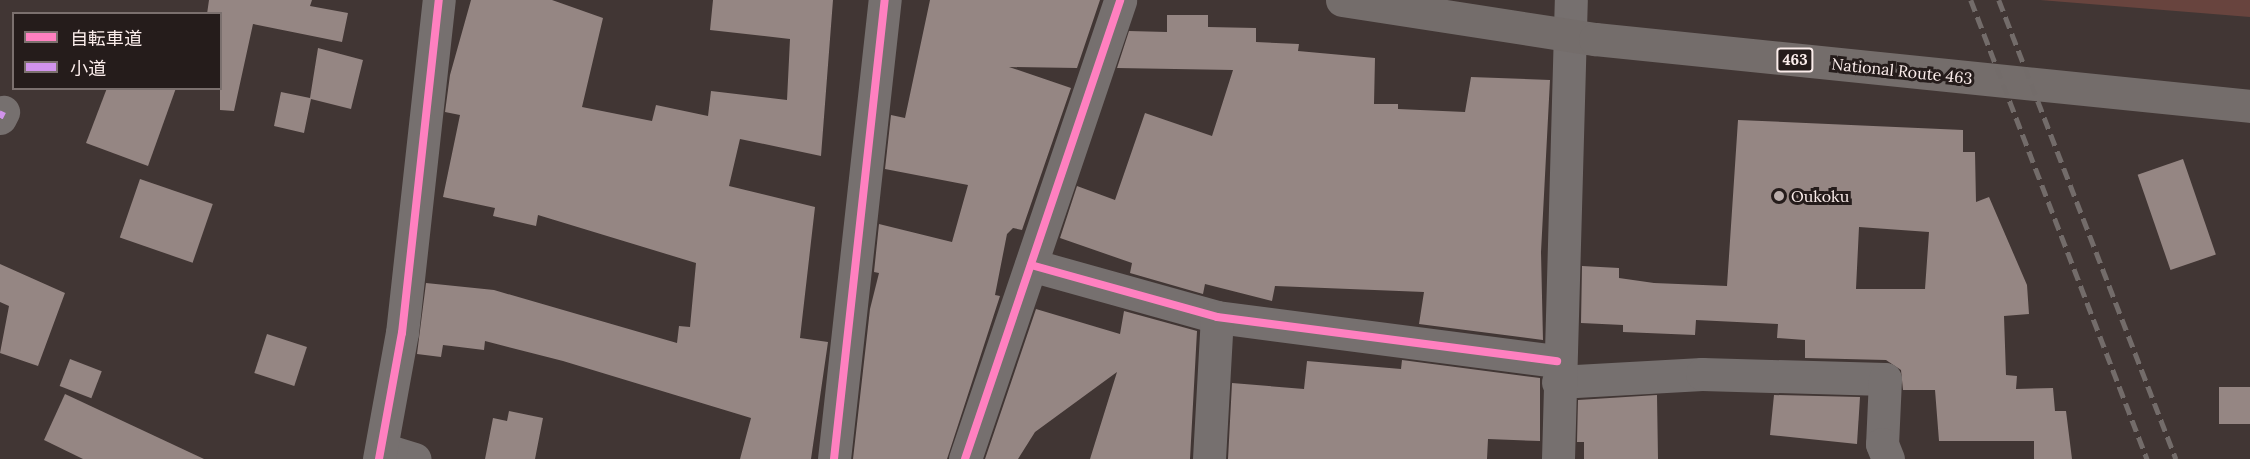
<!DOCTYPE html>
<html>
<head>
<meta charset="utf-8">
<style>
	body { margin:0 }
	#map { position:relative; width:2250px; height:459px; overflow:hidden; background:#413634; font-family:Lora,"Noto Sans JP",serif }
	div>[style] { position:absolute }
	.green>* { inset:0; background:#68443e }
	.building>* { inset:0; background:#958683; transform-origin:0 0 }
	.street>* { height:33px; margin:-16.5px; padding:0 16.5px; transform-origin:16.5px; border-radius:16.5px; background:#76706f }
	.highway>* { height:33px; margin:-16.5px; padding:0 16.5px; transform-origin:16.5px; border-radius:16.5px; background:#746d6b }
	.rail>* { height:4.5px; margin-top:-2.25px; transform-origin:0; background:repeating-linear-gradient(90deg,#736c6a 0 12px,transparent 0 18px) }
	.quiet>* { height:6px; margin-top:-3px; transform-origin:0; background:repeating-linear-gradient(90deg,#d193ec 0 12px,transparent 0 18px) }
	.cycleway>* { height:8px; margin:-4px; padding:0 4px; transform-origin:4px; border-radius:4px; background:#ff80c0 }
	.dots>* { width:16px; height:16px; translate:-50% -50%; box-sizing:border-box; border:3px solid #251c1b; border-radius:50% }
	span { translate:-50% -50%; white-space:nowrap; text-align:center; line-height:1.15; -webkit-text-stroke:6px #251c1b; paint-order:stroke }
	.shield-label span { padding:2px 4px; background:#251c1b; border:2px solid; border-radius:4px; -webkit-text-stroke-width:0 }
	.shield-label { font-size:15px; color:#fbedeb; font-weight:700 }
	.street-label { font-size:16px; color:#fbedeb }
	.poi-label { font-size:16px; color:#fbedeb }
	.left { translate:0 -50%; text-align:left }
	.legend { position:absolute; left:12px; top:12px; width:210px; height:78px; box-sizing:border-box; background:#251c1b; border:2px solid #7b706e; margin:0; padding:8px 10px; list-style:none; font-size:18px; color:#fbedeb }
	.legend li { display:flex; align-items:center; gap:12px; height:30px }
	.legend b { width:30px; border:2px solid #7b706e }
</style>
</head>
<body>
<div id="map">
	<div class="green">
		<div style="clip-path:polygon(2040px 0,2250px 0,2250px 17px)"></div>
	</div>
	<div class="building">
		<div style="clip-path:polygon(209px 0,312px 0,310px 6px,348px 13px,342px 42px,253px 24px,234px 111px,220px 110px,220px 14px,207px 14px)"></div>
		<div style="clip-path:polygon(471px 0,552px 0,603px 18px,582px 107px,652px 121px,656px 105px,708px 116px,711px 91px,787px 100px,790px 39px,710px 30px,713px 0,833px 0,821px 156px,740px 139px,729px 186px,815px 207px,800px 338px,828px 342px,811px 459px,740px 459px,751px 418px,563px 361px,485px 341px,484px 350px,443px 345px,441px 357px,417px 354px,426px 283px,494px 290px,677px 343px,679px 326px,690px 327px,696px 263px,538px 215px,536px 226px,493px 216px,495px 208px,443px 197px,460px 115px,445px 112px,450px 75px)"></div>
		<div style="clip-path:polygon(930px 0,1100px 0,1077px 68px,1009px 67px,1071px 88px,1022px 230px,1013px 228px,1007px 234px,995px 295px,1000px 296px,947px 459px,853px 459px,870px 309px,879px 273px,874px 272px,879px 224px,952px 242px,968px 185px,885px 169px,891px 115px,905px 118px)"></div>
		<div style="clip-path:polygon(1167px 15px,1208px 15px,1208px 27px,1256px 28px,1256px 42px,1299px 44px,1298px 51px,1375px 58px,1374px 104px,1398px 104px,1398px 109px,1465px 112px,1471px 77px,1550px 80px,1541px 252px,1543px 340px,1419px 324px,1424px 292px,1275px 286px,1272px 301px,1205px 284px,1203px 294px,1130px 273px,1132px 263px,1060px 238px,1077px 186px,1115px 200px,1145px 113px,1212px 136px,1233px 70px,1117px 68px,1129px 31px,1167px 32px)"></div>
		<div style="clip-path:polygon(318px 48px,363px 60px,351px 109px,311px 99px,304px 133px,274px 126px,281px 92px,310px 98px)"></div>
		<div style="clip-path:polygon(107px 88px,176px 88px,148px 166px,86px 143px)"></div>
		<div style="clip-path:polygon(evenodd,1738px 120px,1963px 130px,1963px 152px,1975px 152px,1976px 202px,1989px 197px,2027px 285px,2029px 314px,2004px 316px,2006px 375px,2017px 376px,2016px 389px,2053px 388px,2055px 411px,2066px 411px,2072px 459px,2034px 459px,2034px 441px,1939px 441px,1935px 390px,1903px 390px,1901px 370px,1886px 360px,1805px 358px,1805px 340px,1777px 338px,1778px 324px,1696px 320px,1695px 335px,1623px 332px,1623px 325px,1581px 323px,1582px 266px,1619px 268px,1619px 278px,1654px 283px,1727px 286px,1738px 120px,1859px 227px,1929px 232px,1925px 289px,1856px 289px,1859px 227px)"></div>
		<div style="left:2183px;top:159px;width:101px;height:48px;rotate:71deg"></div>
		<div style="left:140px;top:179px;width:77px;height:62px;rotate:19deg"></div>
		<div style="clip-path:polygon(0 264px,65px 293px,38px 366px,0 353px,9px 306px,0 302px)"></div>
		<div style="clip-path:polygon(1036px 309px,1120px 334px,1124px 311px,1197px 331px,1190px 459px,1090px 459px,1117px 372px,1035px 432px,1018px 459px,985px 459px)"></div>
		<div style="left:267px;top:334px;width:42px;height:41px;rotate:18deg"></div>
		<div style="left:70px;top:359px;width:34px;height:29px;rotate:21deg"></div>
		<div style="clip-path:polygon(1402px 360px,1540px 378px,1540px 441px,1488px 439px,1487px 459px,1228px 459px,1232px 383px,1304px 389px,1307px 361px,1401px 369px)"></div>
		<div style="left:2250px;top:387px;width:37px;height:31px;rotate:90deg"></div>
		<div style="clip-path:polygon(65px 394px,204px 459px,83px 459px,44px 440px)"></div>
		<div style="clip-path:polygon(1657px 395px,1658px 459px,1584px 459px,1584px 442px,1577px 442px,1578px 400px)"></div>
		<div style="clip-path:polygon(1774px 395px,1860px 397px,1857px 444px,1770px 435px)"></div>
		<div style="clip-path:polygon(509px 411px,543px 418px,535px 459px,485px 459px,493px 418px,507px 421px)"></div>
	</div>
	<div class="street">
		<div style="left:0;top:118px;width:7px;rotate:-63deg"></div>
		<div style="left:1031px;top:265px;width:193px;rotate:15.6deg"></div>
		<div style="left:1217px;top:317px;width:343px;rotate:7.4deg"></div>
		<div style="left:1558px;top:382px;width:144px;rotate:-3.2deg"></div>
		<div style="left:1702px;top:374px;width:183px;rotate:1.6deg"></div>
		<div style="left:1885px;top:379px;width:65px;rotate:92.6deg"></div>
		<div style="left:1882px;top:444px;width:16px;rotate:68deg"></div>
		<div style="left:382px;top:449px;width:34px;rotate:17deg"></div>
		<div style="left:379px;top:459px;width:128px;rotate:-79.7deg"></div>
		<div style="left:402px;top:333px;width:335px;rotate:-83.7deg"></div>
		<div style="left:834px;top:459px;width:462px;rotate:-83.7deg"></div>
		<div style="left:965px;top:459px;width:484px;rotate:-71.3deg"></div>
		<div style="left:1209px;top:459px;width:142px;rotate:-86.8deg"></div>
		<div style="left:1558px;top:459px;width:459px;rotate:-88.4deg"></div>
	</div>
	<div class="highway">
		<div style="left:1342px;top:0;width:256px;rotate:8.8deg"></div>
		<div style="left:1595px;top:39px;width:658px;rotate:5.84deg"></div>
	</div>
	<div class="rail">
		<div style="left:1971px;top:0;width:492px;rotate:69deg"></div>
		<div style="left:1999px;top:0;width:492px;rotate:68.9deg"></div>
	</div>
	<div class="quiet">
		<div style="left:0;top:118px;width:7px;rotate:-63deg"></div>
	</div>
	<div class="cycleway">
		<div style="left:1031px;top:265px;width:193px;rotate:15.6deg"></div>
		<div style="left:1217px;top:317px;width:343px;rotate:7.4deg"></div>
		<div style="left:379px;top:459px;width:128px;rotate:-79.7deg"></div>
		<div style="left:402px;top:333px;width:335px;rotate:-83.7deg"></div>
		<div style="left:834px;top:459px;width:462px;rotate:-83.7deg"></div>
		<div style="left:965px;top:459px;width:484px;rotate:-71.3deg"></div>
	</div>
	<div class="dots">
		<div style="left:1779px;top:196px;background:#baadab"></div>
	</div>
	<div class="shield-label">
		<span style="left:1795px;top:60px">463</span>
	</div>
	<div class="street-label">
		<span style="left:1902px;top:71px;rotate:6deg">National Route 463</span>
	</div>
	<div class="poi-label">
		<span class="left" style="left:1791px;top:196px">Oukoku</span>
	</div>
	<ul class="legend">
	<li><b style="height:8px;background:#ff80c0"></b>自転車道</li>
	<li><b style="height:8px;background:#d193ec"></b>小道</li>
	</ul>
</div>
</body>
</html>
